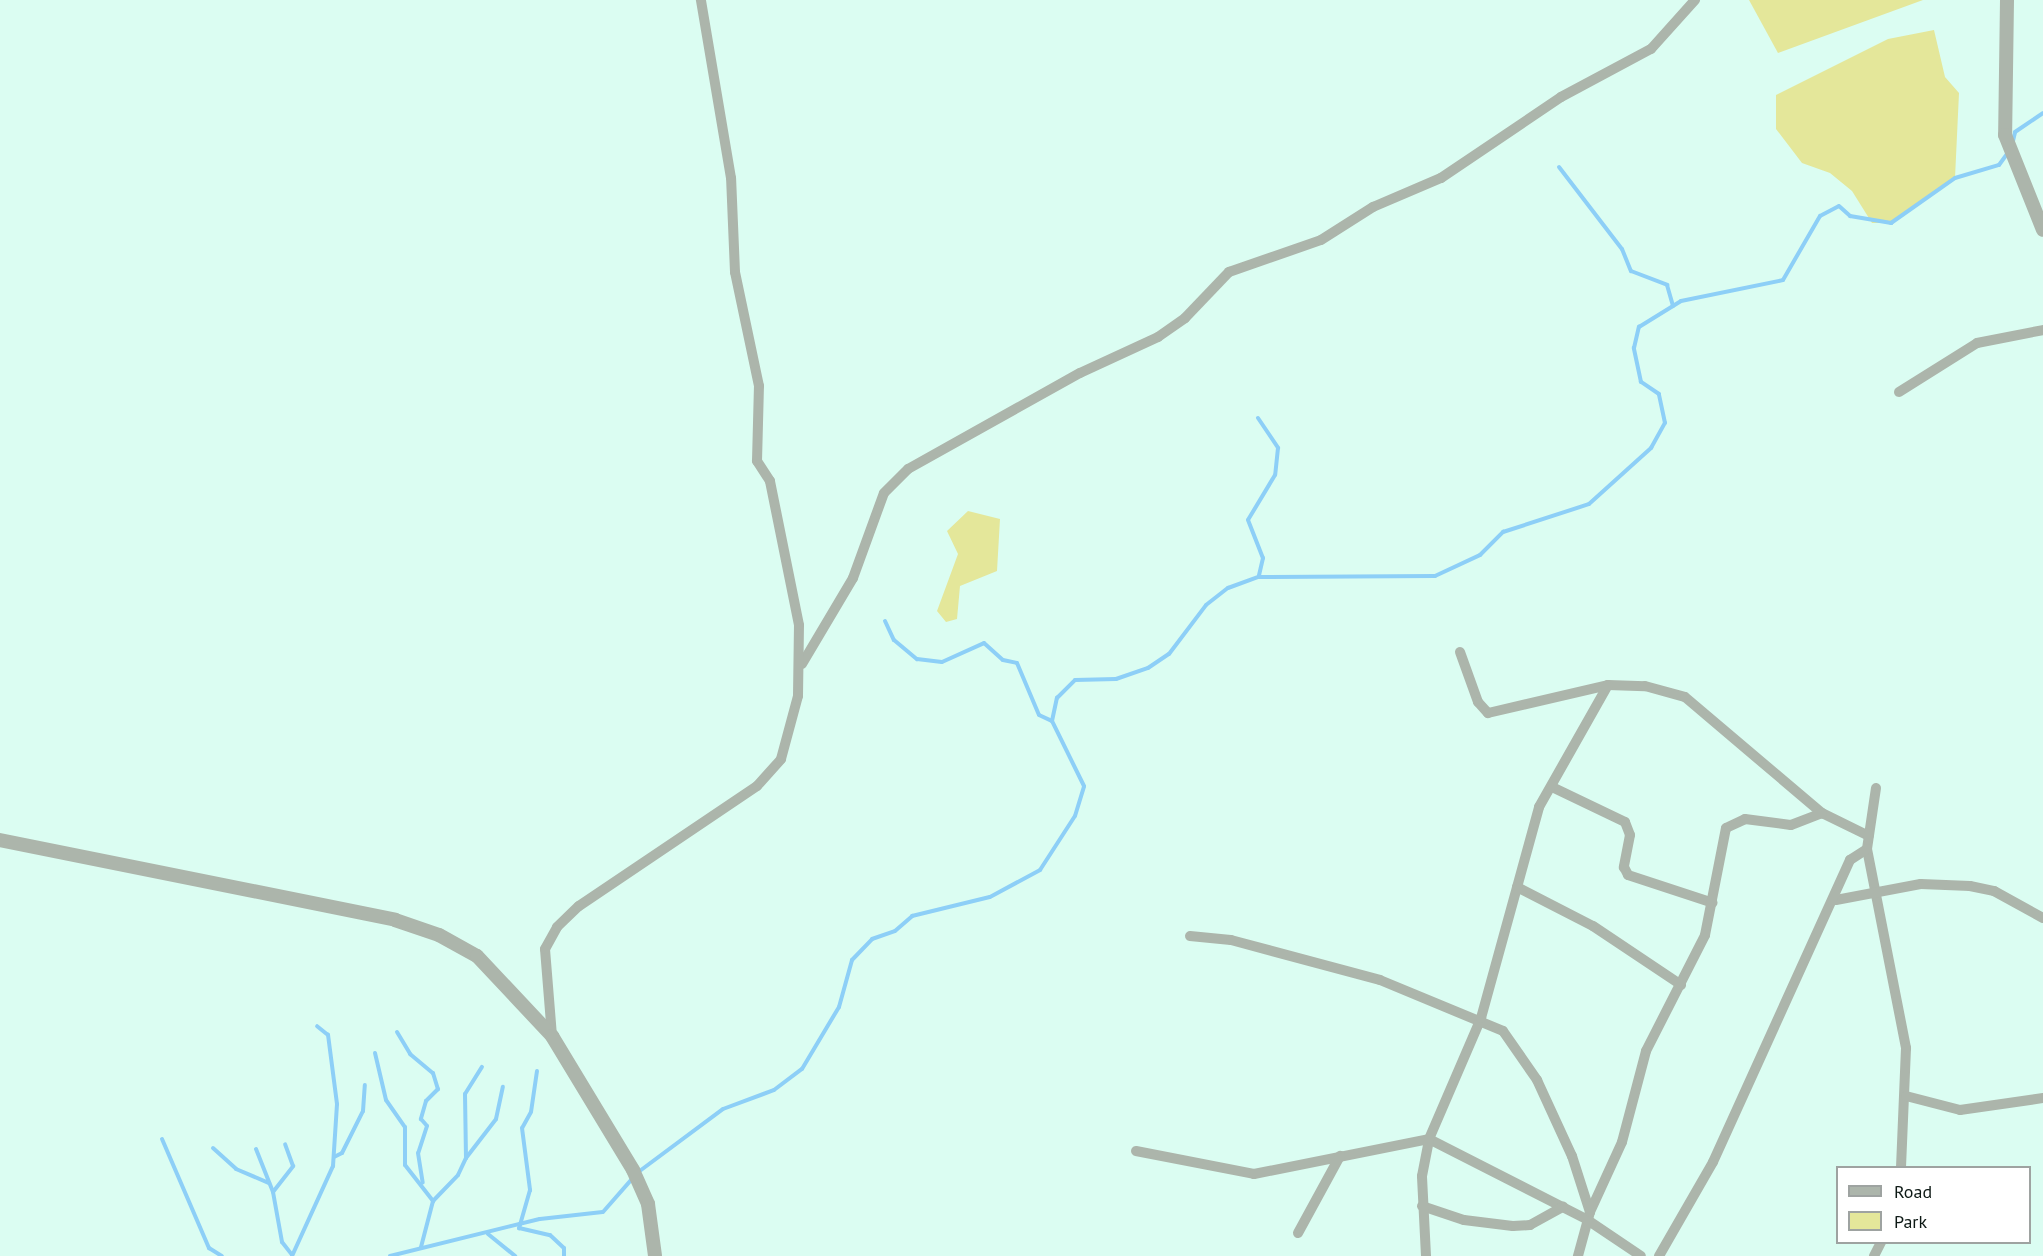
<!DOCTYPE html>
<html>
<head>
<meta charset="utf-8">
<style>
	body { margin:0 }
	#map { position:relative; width:2043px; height:1256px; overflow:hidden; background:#dbfdf2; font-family:"PT Sans",sans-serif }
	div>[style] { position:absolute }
	.green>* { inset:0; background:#e4e79a }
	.stream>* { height:4px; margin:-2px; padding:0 2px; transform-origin:2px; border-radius:2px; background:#8dcff7 }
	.minor>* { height:10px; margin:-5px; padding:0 5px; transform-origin:5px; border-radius:5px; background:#acb5ab }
	.tertiary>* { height:14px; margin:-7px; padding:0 7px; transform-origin:7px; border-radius:7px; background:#acb5ab }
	span { translate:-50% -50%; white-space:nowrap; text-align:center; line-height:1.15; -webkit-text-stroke:6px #fff; paint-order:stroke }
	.legend { position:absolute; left:1836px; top:1166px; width:195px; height:78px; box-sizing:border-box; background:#fff; border:2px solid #9ea3a1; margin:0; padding:8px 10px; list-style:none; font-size:18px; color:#0d1915 }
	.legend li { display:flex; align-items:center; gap:12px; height:30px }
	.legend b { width:30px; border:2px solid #9ea3a1 }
</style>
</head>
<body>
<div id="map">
	<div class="green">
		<div style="clip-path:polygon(1749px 0,1923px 0,1778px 53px)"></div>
		<div style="clip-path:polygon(1934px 30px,1945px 77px,1959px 93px,1955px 178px,1891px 223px,1872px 223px,1852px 191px,1830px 173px,1802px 163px,1776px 129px,1776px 95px,1888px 39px)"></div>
		<div style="clip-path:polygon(968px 511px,1000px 519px,997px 571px,960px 586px,957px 619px,946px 622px,937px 611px,958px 554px,947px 531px)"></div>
	</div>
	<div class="stream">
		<div style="left:2013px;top:141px;width:9px;rotate:-77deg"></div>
		<div style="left:2015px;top:132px;width:34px;rotate:-34deg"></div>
		<div style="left:1559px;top:167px;width:103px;rotate:52.5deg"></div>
		<div style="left:1622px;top:249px;width:24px;rotate:68deg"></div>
		<div style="left:1631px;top:271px;width:39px;rotate:21deg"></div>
		<div style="left:1667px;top:285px;width:22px;rotate:74deg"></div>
		<div style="left:1258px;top:418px;width:36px;rotate:56deg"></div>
		<div style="left:1278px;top:448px;width:27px;rotate:96deg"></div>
		<div style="left:1275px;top:475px;width:52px;rotate:121deg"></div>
		<div style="left:1248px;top:520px;width:41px;rotate:68.5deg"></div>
		<div style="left:1263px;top:558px;width:18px;rotate:103deg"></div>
		<div style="left:885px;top:621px;width:21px;rotate:65deg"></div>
		<div style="left:894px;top:640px;width:30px;rotate:40deg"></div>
		<div style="left:917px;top:659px;width:25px;rotate:7deg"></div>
		<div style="left:942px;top:662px;width:46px;rotate:-24.3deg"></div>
		<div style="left:984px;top:643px;width:25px;rotate:42deg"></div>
		<div style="left:1003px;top:660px;width:14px;rotate:12deg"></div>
		<div style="left:1017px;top:663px;width:56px;rotate:67.1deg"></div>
		<div style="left:1039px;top:715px;width:14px;rotate:25deg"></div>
		<div style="left:397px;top:1032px;width:26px;rotate:59deg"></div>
		<div style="left:410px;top:1054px;width:30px;rotate:40deg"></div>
		<div style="left:433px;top:1073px;width:17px;rotate:73deg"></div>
		<div style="left:438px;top:1089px;width:17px;rotate:135deg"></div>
		<div style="left:426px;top:1101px;width:19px;rotate:106deg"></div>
		<div style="left:421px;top:1119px;width:9px;rotate:49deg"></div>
		<div style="left:427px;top:1126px;width:28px;rotate:108deg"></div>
		<div style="left:418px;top:1153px;width:30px;rotate:81deg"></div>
		<div style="left:375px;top:1053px;width:48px;rotate:76.8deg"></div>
		<div style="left:386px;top:1100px;width:33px;rotate:55deg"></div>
		<div style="left:405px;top:1127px;width:38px;rotate:90deg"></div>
		<div style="left:405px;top:1165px;width:46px;rotate:52.1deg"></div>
		<div style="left:433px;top:1201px;width:48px;rotate:104.6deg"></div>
		<div style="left:537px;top:1071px;width:41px;rotate:98.3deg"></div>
		<div style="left:531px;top:1112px;width:18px;rotate:119deg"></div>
		<div style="left:522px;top:1128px;width:63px;rotate:82.6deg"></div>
		<div style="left:530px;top:1190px;width:40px;rotate:106deg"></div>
		<div style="left:519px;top:1228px;width:32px;rotate:13deg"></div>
		<div style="left:550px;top:1235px;width:19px;rotate:43deg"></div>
		<div style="left:564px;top:1248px;width:8px;rotate:90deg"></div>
		<div style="left:162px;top:1139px;width:119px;rotate:66.7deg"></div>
		<div style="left:209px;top:1248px;width:15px;rotate:32deg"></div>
		<div style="left:213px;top:1148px;width:31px;rotate:42deg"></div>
		<div style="left:236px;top:1169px;width:36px;rotate:23deg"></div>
		<div style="left:256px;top:1149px;width:46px;rotate:68.4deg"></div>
		<div style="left:273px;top:1192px;width:51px;rotate:79.8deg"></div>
		<div style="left:282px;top:1242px;width:16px;rotate:52deg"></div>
		<div style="left:334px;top:1157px;width:9px;rotate:-27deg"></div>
		<div style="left:342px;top:1153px;width:47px;rotate:-63.4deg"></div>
		<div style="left:363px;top:1111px;width:26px;rotate:-86deg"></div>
		<div style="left:466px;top:1158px;width:49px;rotate:-52.4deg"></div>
		<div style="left:496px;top:1119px;width:33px;rotate:-78deg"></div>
		<div style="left:637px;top:1173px;width:107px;rotate:-36.7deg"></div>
		<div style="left:723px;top:1109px;width:54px;rotate:-20.4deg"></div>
		<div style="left:774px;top:1090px;width:35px;rotate:-37deg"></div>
		<div style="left:802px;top:1069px;width:72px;rotate:-59.2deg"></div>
		<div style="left:839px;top:1007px;width:49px;rotate:-74.5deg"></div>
		<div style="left:852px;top:960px;width:29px;rotate:-46deg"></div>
		<div style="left:872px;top:939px;width:24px;rotate:-19deg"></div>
		<div style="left:895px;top:931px;width:23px;rotate:-41deg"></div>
		<div style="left:912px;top:916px;width:80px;rotate:-13.7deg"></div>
		<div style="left:990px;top:897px;width:57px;rotate:-28.4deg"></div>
		<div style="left:1040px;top:870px;width:64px;rotate:-57.1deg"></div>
		<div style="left:1075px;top:816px;width:31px;rotate:-73deg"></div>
		<div style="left:1084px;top:786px;width:72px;rotate:-116.2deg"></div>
		<div style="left:1052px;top:721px;width:24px;rotate:-78deg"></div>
		<div style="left:1057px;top:698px;width:25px;rotate:-45deg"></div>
		<div style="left:1075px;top:680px;width:41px;rotate:-1.4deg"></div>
		<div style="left:1116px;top:679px;width:34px;rotate:-19deg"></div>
		<div style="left:1148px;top:668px;width:25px;rotate:-34deg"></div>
		<div style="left:1169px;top:654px;width:61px;rotate:-52.9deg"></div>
		<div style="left:1206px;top:605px;width:28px;rotate:-38deg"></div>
		<div style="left:1228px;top:588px;width:33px;rotate:-20deg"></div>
		<div style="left:1259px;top:577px;width:176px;rotate:-0.3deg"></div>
		<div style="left:1435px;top:576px;width:50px;rotate:-25deg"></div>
		<div style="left:1480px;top:555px;width:33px;rotate:-45deg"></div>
		<div style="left:1503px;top:532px;width:90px;rotate:-18deg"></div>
		<div style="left:1589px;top:504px;width:84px;rotate:-42.1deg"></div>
		<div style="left:1651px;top:448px;width:29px;rotate:-61deg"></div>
		<div style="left:1665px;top:423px;width:30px;rotate:-102deg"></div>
		<div style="left:1659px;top:394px;width:22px;rotate:-146deg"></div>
		<div style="left:1641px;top:382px;width:35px;rotate:-102deg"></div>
		<div style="left:1634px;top:348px;width:22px;rotate:-77deg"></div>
		<div style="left:1639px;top:327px;width:49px;rotate:-31.8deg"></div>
		<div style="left:1681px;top:301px;width:104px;rotate:-11.6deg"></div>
		<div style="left:1783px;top:280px;width:74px;rotate:-60deg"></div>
		<div style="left:1820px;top:216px;width:21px;rotate:-28deg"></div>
		<div style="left:1839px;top:206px;width:15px;rotate:42deg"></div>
		<div style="left:1850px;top:216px;width:42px;rotate:9.7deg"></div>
		<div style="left:1891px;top:223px;width:78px;rotate:-35.1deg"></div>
		<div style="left:1955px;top:178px;width:46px;rotate:-16.5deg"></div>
		<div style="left:1999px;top:165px;width:17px;rotate:-54deg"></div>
		<div style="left:273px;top:1192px;width:33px;rotate:-52deg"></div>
		<div style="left:293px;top:1166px;width:23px;rotate:-110deg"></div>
		<div style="left:433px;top:1201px;width:36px;rotate:-46deg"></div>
		<div style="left:458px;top:1175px;width:19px;rotate:-65deg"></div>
		<div style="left:466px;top:1158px;width:64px;rotate:-90.9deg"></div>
		<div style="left:465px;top:1094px;width:32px;rotate:-58deg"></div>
		<div style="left:488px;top:1234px;width:35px;rotate:39deg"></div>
		<div style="left:292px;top:1256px;width:99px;rotate:-65.5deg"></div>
		<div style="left:333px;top:1166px;width:62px;rotate:-86.3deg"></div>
		<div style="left:337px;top:1104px;width:70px;rotate:-97.4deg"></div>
		<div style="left:328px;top:1035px;width:14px;rotate:-141deg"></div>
		<div style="left:390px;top:1256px;width:154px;rotate:-13.9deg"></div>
		<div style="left:540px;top:1219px;width:63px;rotate:-6.3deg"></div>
		<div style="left:603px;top:1212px;width:44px;rotate:-48.7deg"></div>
	</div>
	<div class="minor">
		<div style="left:1899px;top:392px;width:92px;rotate:-32.1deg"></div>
		<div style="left:1977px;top:343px;width:67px;rotate:-11.1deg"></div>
		<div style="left:1460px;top:652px;width:53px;rotate:70.2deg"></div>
		<div style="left:1478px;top:702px;width:15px;rotate:48deg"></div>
		<div style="left:1488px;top:713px;width:123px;rotate:-13.1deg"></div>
		<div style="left:1608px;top:685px;width:37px;rotate:2deg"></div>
		<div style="left:1645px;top:686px;width:41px;rotate:15.4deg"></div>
		<div style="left:1685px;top:697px;width:180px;rotate:40.3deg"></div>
		<div style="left:1822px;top:813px;width:52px;rotate:26.1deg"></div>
		<div style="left:802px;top:664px;width:100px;rotate:-59.3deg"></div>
		<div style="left:853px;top:578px;width:90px;rotate:-70deg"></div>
		<div style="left:884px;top:493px;width:34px;rotate:-45deg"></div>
		<div style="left:908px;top:469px;width:197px;rotate:-29.2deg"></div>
		<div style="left:1080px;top:373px;width:86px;rotate:-24.8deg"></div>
		<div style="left:1158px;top:337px;width:33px;rotate:-35deg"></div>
		<div style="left:1185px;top:318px;width:64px;rotate:-46.3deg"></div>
		<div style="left:1229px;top:272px;width:97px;rotate:-19.2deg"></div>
		<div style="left:1321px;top:240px;width:62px;rotate:-32.4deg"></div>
		<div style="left:1373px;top:207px;width:74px;rotate:-23.1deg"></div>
		<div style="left:1441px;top:178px;width:145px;rotate:-34deg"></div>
		<div style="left:1561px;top:97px;width:102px;rotate:-28.1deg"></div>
		<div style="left:1651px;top:49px;width:66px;rotate:-48.1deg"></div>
		<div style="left:1552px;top:787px;width:81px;rotate:25.6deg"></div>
		<div style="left:1625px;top:822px;width:14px;rotate:69deg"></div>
		<div style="left:1630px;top:835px;width:33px;rotate:101deg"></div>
		<div style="left:1624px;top:867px;width:9px;rotate:63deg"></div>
		<div style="left:1628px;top:875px;width:89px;rotate:18.2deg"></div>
		<div style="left:1876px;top:788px;width:62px;rotate:98.4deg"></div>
		<div style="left:1867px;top:849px;width:203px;rotate:78.9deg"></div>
		<div style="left:1906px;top:1048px;width:120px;rotate:92.4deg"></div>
		<div style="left:1517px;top:887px;width:85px;rotate:27.2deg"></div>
		<div style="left:1593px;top:926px;width:106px;rotate:33.8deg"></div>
		<div style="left:1836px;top:900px;width:86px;rotate:-10.7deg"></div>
		<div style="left:1921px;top:884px;width:49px;rotate:2.3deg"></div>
		<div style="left:1970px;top:886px;width:25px;rotate:12deg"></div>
		<div style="left:1994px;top:891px;width:56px;rotate:28.9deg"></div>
		<div style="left:1190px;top:936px;width:41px;rotate:5.6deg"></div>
		<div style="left:1231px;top:940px;width:154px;rotate:15deg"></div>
		<div style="left:1380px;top:980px;width:133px;rotate:22.5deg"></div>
		<div style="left:1503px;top:1031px;width:60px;rotate:55.2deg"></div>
		<div style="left:1537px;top:1080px;width:84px;rotate:65.3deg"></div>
		<div style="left:1572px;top:1156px;width:59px;rotate:72.2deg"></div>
		<div style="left:1590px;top:1212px;width:46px;rotate:105.3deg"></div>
		<div style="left:552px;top:1036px;width:87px;rotate:-94.6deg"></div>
		<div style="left:545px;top:949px;width:25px;rotate:-61deg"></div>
		<div style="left:557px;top:927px;width:30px;rotate:-44deg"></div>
		<div style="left:579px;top:906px;width:215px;rotate:-34deg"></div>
		<div style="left:757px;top:786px;width:36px;rotate:-48deg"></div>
		<div style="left:781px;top:759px;width:65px;rotate:-74.9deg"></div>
		<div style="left:798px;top:696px;width:71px;rotate:-89.2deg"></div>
		<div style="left:799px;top:625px;width:147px;rotate:-101.4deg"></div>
		<div style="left:770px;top:481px;width:24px;rotate:-123deg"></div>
		<div style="left:757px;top:461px;width:75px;rotate:-88.5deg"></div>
		<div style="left:759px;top:386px;width:116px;rotate:-101.9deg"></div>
		<div style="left:735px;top:272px;width:94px;rotate:-92.4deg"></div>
		<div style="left:731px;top:178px;width:181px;rotate:-99.6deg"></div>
		<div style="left:1906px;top:1096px;width:56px;rotate:14.5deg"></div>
		<div style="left:1960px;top:1110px;width:84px;rotate:-8.2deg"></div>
		<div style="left:1136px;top:1151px;width:120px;rotate:11deg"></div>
		<div style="left:1254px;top:1174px;width:178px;rotate:-11.3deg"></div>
		<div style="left:1429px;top:1139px;width:176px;rotate:27deg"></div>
		<div style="left:1586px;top:1219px;width:66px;rotate:33.9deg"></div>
		<div style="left:1422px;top:1206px;width:44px;rotate:18.4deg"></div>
		<div style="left:1464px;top:1220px;width:49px;rotate:7deg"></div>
		<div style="left:1513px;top:1226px;width:17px;rotate:-3deg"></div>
		<div style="left:1530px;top:1225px;width:38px;rotate:-29deg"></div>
		<div style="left:1590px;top:1212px;width:77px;rotate:-65.4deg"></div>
		<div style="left:1622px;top:1142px;width:94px;rotate:-75.2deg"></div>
		<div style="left:1646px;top:1051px;width:130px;rotate:-63deg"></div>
		<div style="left:1705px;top:935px;width:109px;rotate:-78.9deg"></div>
		<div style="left:1726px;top:828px;width:21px;rotate:-25deg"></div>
		<div style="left:1745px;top:819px;width:46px;rotate:7.4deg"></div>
		<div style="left:1791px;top:825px;width:33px;rotate:-21deg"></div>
		<div style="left:1298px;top:1233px;width:88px;rotate:-61.4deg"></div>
		<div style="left:1426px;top:1256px;width:80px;rotate:-92.9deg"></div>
		<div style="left:1422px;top:1176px;width:38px;rotate:-79deg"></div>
		<div style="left:1429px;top:1139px;width:132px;rotate:-66.7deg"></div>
		<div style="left:1481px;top:1018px;width:219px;rotate:-74.6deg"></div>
		<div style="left:1539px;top:807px;width:140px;rotate:-60.5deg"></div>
		<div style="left:1659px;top:1256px;width:108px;rotate:-60.1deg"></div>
		<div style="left:1713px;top:1162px;width:332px;rotate:-65.6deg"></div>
		<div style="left:1850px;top:860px;width:20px;rotate:-33deg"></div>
		<div style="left:1874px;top:1256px;width:16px;rotate:-63deg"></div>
	</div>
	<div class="tertiary">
		<div style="left:2007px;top:0;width:135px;rotate:90.8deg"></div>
		<div style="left:2005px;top:135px;width:102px;rotate:68.2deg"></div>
		<div style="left:0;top:840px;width:403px;rotate:11.4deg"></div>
		<div style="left:395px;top:920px;width:46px;rotate:18.8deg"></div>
		<div style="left:439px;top:935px;width:43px;rotate:28.9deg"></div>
		<div style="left:477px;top:956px;width:110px;rotate:46.8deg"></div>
		<div style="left:552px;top:1036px;width:157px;rotate:58.8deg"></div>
		<div style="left:633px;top:1170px;width:37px;rotate:66deg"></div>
		<div style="left:648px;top:1204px;width:52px;rotate:82.3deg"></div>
	</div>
	<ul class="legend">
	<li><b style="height:8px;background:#acb5ab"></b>Road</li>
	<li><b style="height:16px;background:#e4e79a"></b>Park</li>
	</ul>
</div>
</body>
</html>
